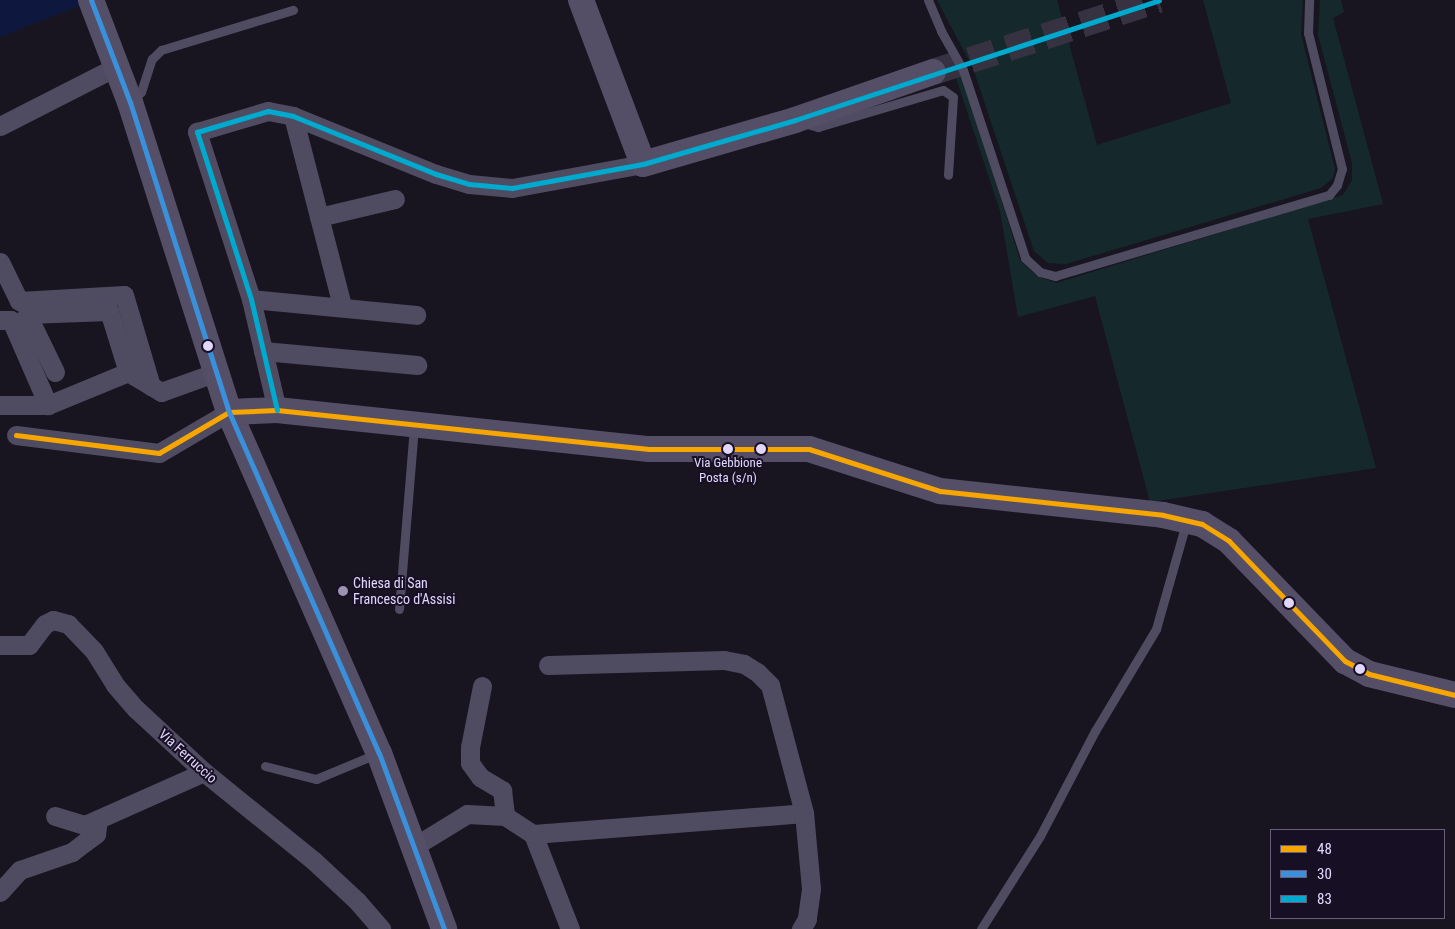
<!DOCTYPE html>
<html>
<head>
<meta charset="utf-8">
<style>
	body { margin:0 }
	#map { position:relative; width:1455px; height:929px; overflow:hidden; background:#181520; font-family:"Roboto Condensed",sans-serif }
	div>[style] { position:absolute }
	.green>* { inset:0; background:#15292d }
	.water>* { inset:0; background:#0e183f }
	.secondary-tunnel>* { height:26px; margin-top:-13px; transform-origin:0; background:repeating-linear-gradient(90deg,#363241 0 26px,transparent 0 39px) }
	.lane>* { height:9px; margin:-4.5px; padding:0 4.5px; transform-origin:4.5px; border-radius:4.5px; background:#4f4b61 }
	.street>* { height:19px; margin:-9.5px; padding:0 9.5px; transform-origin:9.5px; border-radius:9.5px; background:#4f4b61 }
	.secondary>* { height:26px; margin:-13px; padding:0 13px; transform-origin:13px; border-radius:13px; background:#544e66 }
	.bus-1>* { height:5px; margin:-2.5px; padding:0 2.5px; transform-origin:2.5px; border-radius:2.5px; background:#f7a600 }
	.bus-2>* { height:5px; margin:-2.5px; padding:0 2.5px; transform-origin:2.5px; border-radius:2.5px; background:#3a90db }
	.bus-3>* { height:5px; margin:-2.5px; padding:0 2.5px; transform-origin:2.5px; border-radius:2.5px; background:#00a9ce }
	.dots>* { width:14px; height:14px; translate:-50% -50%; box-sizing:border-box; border:2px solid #171025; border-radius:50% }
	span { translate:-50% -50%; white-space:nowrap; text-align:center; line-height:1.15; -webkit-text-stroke:4px #171025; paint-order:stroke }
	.bus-label { font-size:13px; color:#e1d7fd }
	.poi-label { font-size:14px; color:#e1d7fd }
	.left { translate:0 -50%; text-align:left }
	.street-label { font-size:14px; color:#e1d7fd }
	.legend { position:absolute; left:1270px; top:829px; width:175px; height:90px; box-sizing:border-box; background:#171025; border:1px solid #68607b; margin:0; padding:6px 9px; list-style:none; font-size:15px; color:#e1d7fd }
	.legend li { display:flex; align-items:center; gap:10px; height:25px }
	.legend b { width:25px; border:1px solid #68607b }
</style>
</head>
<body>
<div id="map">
	<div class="green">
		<div style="clip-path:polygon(937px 0,1057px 0,1097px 145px,1231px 103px,1203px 0,1303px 0,1301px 34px,1335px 169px,1333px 178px,1321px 188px,1066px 264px,1048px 263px,1034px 251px,973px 68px)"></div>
		<div style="clip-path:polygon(1320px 0,1341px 0,1344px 12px,1333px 18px,1383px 204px,1308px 219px,1376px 468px,1150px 502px,1095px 296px,1018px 317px,1000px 211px,956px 78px,963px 77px,1020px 260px,1037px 276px,1056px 283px,1343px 195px,1352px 180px,1352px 163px,1318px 35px)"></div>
	</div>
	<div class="water">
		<div style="clip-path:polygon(0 0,94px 0,0 37px)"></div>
	</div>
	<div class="secondary-tunnel">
		<div style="left:933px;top:72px;width:237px;rotate:-17.7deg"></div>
	</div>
	<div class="lane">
		<div style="left:928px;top:0;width:34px;rotate:67deg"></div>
		<div style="left:941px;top:31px;width:45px;rotate:60.6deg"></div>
		<div style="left:963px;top:70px;width:198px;rotate:71.7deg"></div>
		<div style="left:1025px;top:258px;width:21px;rotate:43deg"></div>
		<div style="left:1040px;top:272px;width:16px;rotate:15deg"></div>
		<div style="left:1055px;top:276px;width:286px;rotate:-16.5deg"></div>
		<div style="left:1329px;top:195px;width:13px;rotate:-51deg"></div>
		<div style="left:1337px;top:185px;width:17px;rotate:-73deg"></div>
		<div style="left:1342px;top:169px;width:140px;rotate:-104deg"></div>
		<div style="left:1308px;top:33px;width:33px;rotate:-88deg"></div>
		<div style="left:132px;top:100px;width:12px;rotate:-42deg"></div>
		<div style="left:141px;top:92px;width:35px;rotate:-72deg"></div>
		<div style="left:152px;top:59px;width:13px;rotate:-45deg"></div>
		<div style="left:161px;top:50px;width:138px;rotate:-16.9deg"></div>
		<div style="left:804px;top:123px;width:15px;rotate:16deg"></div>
		<div style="left:818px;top:127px;width:130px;rotate:-16.5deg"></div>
		<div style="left:943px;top:90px;width:12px;rotate:35deg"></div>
		<div style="left:953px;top:97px;width:78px;rotate:93.7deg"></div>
		<div style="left:399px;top:609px;width:183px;rotate:-85.3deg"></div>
		<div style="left:265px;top:766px;width:53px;rotate:14.3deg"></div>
		<div style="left:316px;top:779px;width:65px;rotate:-22.6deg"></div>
		<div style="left:981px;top:929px;width:110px;rotate:-57.6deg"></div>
		<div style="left:1040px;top:836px;width:119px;rotate:-62.4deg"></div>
		<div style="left:1095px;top:731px;width:119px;rotate:-59.1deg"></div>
		<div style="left:1156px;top:629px;width:110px;rotate:-74.2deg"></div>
	</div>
	<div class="street">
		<div style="left:293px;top:116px;width:196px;rotate:75.5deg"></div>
		<div style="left:0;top:126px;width:132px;rotate:-27deg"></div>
		<div style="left:319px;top:217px;width:78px;rotate:-13.3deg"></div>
		<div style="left:0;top:262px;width:43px;rotate:64deg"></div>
		<div style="left:19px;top:301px;width:105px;rotate:-3.3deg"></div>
		<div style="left:124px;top:295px;width:95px;rotate:73.5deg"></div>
		<div style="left:251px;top:299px;width:166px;rotate:5.5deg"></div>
		<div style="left:0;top:320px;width:11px"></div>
		<div style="left:11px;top:320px;width:93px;rotate:66.5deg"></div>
		<div style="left:263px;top:351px;width:155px;rotate:5.2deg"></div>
		<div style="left:55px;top:372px;width:64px;rotate:-115.8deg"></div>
		<div style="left:27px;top:314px;width:82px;rotate:-2.1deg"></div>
		<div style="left:109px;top:311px;width:64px;rotate:72.7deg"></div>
		<div style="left:128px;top:372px;width:39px;rotate:31deg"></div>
		<div style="left:161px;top:392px;width:59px;rotate:-19.7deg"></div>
		<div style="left:0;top:405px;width:48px"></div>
		<div style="left:48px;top:405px;width:87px;rotate:-22.4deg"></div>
		<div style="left:277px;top:410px;width:114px;rotate:-103.2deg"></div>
		<div style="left:251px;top:299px;width:176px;rotate:-107.9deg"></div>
		<div style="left:197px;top:132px;width:74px;rotate:-16.5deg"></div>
		<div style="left:268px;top:111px;width:25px;rotate:11deg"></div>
		<div style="left:293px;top:116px;width:154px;rotate:22.1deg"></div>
		<div style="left:436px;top:174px;width:34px;rotate:17deg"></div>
		<div style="left:469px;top:184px;width:43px;rotate:5.3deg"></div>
		<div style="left:512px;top:188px;width:133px;rotate:-10.4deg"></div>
		<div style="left:16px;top:435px;width:144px;rotate:7.2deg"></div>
		<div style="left:159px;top:453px;width:81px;rotate:-30.4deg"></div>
		<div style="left:0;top:645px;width:29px"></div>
		<div style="left:29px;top:645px;width:26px;rotate:-53deg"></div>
		<div style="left:45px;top:624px;width:9px;rotate:-27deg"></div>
		<div style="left:53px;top:620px;width:16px;rotate:15deg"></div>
		<div style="left:68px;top:624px;width:37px;rotate:46deg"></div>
		<div style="left:94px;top:651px;width:40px;rotate:58deg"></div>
		<div style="left:115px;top:685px;width:32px;rotate:49deg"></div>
		<div style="left:136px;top:709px;width:93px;rotate:42.8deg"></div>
		<div style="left:204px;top:772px;width:141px;rotate:39deg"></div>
		<div style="left:314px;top:861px;width:59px;rotate:42.9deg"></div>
		<div style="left:357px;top:901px;width:37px;rotate:49deg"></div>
		<div style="left:548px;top:665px;width:176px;rotate:-1.6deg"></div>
		<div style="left:724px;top:660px;width:20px;rotate:11deg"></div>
		<div style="left:744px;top:664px;width:15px;rotate:32deg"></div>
		<div style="left:757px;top:672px;width:18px;rotate:45deg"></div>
		<div style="left:770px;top:685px;width:132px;rotate:75.1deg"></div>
		<div style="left:482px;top:686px;width:62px;rotate:101.1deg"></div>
		<div style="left:470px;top:747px;width:16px;rotate:90deg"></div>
		<div style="left:470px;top:763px;width:17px;rotate:54deg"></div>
		<div style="left:480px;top:777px;width:26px;rotate:31deg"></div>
		<div style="left:502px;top:790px;width:26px;rotate:83deg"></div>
		<div style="left:55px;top:816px;width:31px;rotate:17deg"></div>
		<div style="left:85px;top:825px;width:130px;rotate:-24deg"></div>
		<div style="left:415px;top:846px;width:61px;rotate:-31.6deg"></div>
		<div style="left:467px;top:814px;width:38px;rotate:3deg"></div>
		<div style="left:505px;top:816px;width:33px;rotate:33deg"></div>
		<div style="left:0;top:892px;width:30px;rotate:-48deg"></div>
		<div style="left:20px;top:870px;width:55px;rotate:-19.1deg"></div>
		<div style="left:72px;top:852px;width:16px;rotate:-38deg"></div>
		<div style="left:85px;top:842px;width:14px;rotate:-36deg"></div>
		<div style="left:96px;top:834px;width:15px;rotate:-82deg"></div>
		<div style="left:570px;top:929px;width:102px;rotate:-111.3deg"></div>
		<div style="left:533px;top:834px;width:272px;rotate:-4.4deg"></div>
		<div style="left:804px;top:813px;width:76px;rotate:84.7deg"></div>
		<div style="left:811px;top:889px;width:30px;rotate:98deg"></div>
		<div style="left:807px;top:919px;width:12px;rotate:121deg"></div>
	</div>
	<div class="secondary">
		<div style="left:91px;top:0;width:109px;rotate:69.1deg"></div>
		<div style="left:130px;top:102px;width:325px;rotate:72.3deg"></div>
		<div style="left:229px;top:412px;width:373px;rotate:66.3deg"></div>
		<div style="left:379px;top:753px;width:188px;rotate:69.7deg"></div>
		<div style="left:581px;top:0;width:175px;rotate:69.3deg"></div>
		<div style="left:643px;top:164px;width:158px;rotate:-16.1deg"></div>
		<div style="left:795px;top:120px;width:146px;rotate:-19.2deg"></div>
		<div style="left:229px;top:412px;width:48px;rotate:-2.4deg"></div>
		<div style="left:277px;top:410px;width:374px;rotate:6deg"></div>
		<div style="left:649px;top:449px;width:160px"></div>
		<div style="left:809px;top:449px;width:138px;rotate:17.8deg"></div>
		<div style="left:940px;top:491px;width:224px;rotate:6.1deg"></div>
		<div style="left:1163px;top:515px;width:40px;rotate:13deg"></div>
		<div style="left:1202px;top:524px;width:32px;rotate:32deg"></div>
		<div style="left:1229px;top:541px;width:167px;rotate:46deg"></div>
		<div style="left:1345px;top:661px;width:27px;rotate:28deg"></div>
		<div style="left:1369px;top:674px;width:89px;rotate:13.7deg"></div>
	</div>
	<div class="bus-1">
		<div style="left:16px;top:435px;width:144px;rotate:7.2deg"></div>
		<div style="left:159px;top:453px;width:81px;rotate:-30.4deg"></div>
		<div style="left:229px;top:412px;width:48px;rotate:-2.4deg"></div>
		<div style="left:277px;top:410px;width:374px;rotate:6deg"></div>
		<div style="left:649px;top:449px;width:160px"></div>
		<div style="left:809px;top:449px;width:138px;rotate:17.8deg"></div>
		<div style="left:940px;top:491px;width:224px;rotate:6.1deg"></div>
		<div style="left:1163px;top:515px;width:40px;rotate:13deg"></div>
		<div style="left:1202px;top:524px;width:32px;rotate:32deg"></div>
		<div style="left:1229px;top:541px;width:167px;rotate:46deg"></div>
		<div style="left:1345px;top:661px;width:27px;rotate:28deg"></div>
		<div style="left:1369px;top:674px;width:89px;rotate:13.7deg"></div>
	</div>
	<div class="bus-2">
		<div style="left:91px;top:0;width:109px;rotate:69.1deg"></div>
		<div style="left:130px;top:102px;width:325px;rotate:72.3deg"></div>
		<div style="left:229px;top:412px;width:373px;rotate:66.3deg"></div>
		<div style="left:379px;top:753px;width:188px;rotate:69.7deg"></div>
	</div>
	<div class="bus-3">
		<div style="left:277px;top:410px;width:114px;rotate:-103.2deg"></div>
		<div style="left:251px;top:299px;width:176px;rotate:-107.9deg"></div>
		<div style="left:197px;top:132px;width:74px;rotate:-16.5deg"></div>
		<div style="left:268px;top:111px;width:25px;rotate:11deg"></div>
		<div style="left:293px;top:116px;width:154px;rotate:22.1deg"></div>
		<div style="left:436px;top:174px;width:34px;rotate:17deg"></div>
		<div style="left:469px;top:184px;width:43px;rotate:5.3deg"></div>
		<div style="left:512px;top:188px;width:133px;rotate:-10.4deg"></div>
		<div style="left:643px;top:164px;width:158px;rotate:-16.1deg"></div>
		<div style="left:795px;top:120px;width:383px;rotate:-18.2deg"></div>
	</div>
	<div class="dots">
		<div style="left:208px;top:346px;background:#e1d7fd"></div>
		<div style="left:728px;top:449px;background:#e1d7fd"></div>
		<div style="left:761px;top:449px;background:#e1d7fd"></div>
		<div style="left:343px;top:591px;background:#9b93b0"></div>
		<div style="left:1289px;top:603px;background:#e1d7fd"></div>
		<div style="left:1360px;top:669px;background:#e1d7fd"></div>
	</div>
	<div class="bus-label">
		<span style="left:728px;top:471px">Via Gebbione<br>Posta (s/n)</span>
	</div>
	<div class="poi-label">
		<span class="left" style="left:353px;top:591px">Chiesa di San<br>Francesco d'Assisi</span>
	</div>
	<div class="street-label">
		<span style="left:188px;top:756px;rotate:42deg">Via Ferruccio</span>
	</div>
	<ul class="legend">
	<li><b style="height:6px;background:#f7a600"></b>48</li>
	<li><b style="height:6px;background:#3a90db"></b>30</li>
	<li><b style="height:6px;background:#00a9ce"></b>83</li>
	</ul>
</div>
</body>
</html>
